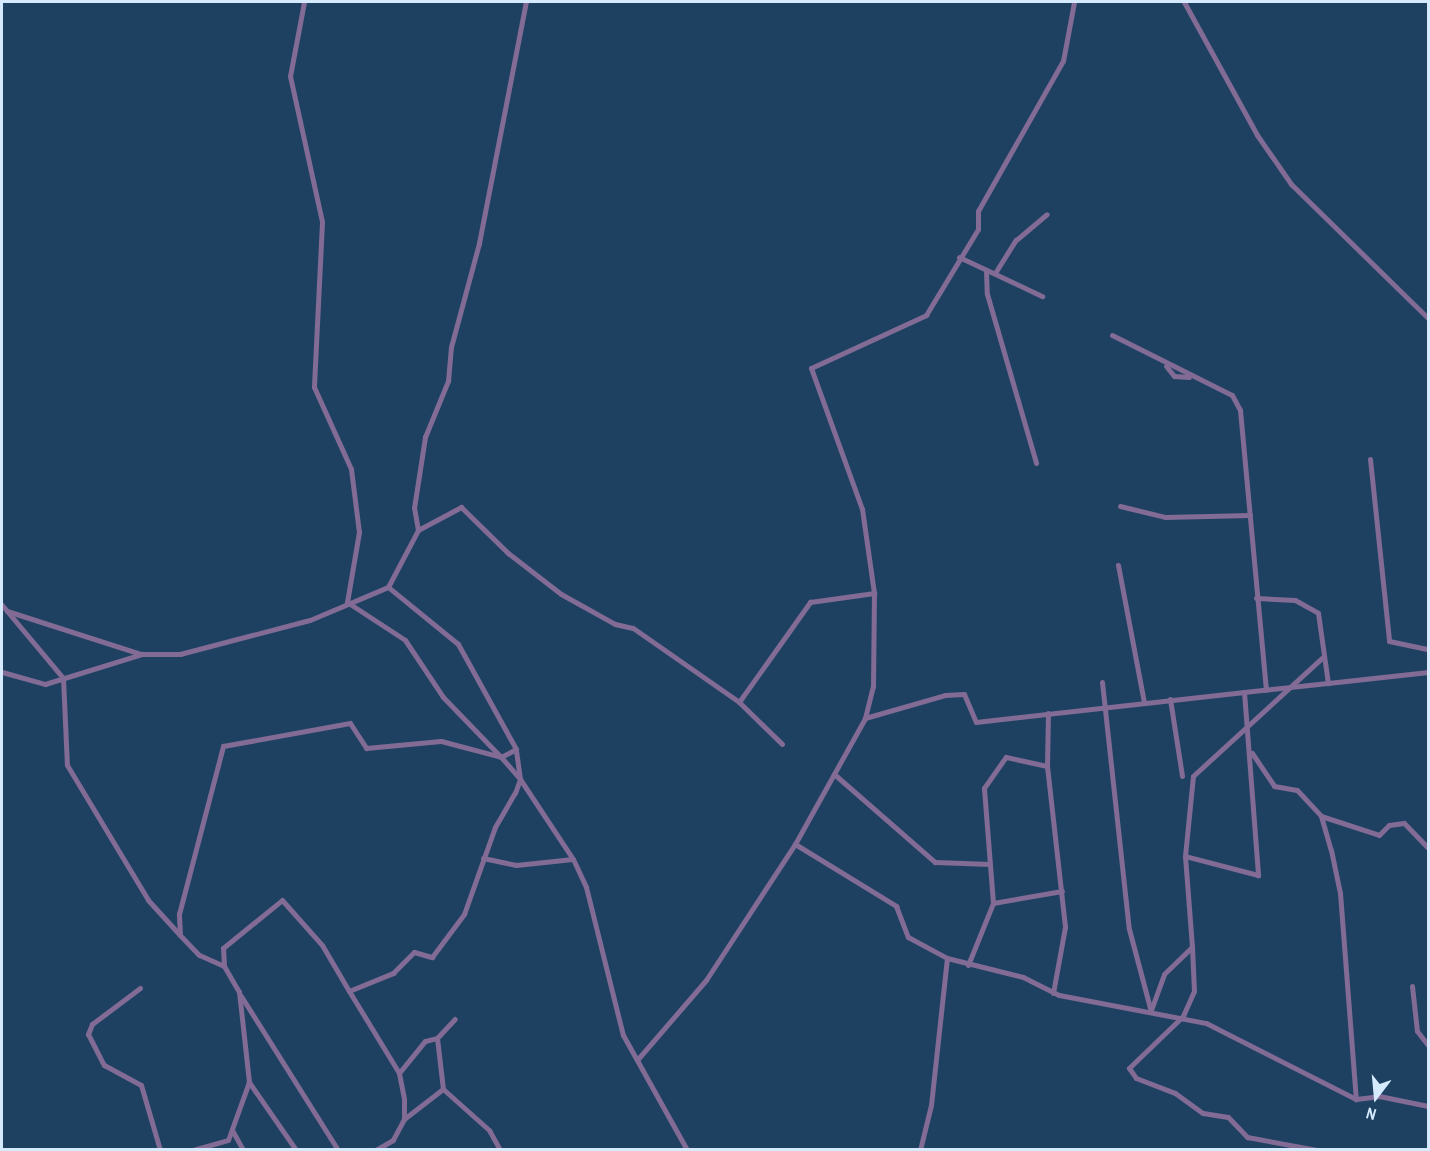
<!DOCTYPE html>
<html>
<head>
<meta charset="utf-8">
<style>
	body { margin:0 }
	#map { position:relative; width:1430px; height:1151px; overflow:hidden; background:#1e4162; font-family:"Archivo Narrow",sans-serif }
	div>[style] { position:absolute }
	.minor>* { height:5px; margin:-2.5px; padding:0 2.5px; transform-origin:2.5px; border-radius:2.5px; background:#826b95 }
	span { translate:-50% -50%; white-space:nowrap; text-align:center; line-height:1.15; -webkit-text-stroke:4.5px #1e4162; paint-order:stroke }
	.frame { position:absolute; inset:0; border:3px solid #d6eafe; pointer-events:none }
	.north { position:absolute; left:1346px; top:1067px; width:60px; height:60px; -webkit-text-stroke:4px #1e4162; paint-order:stroke; rotate:196deg; font-size:16px; font-weight:700; line-height:24px; text-align:center; color:#d6eafe }
	.north::after { content:''; display:block; margin:auto; width:21px; height:27px; background:#d6eafe; clip-path:polygon(50% 0,100% 100%,50% 72%,0 100%) }
</style>
</head>
<body>
<div id="map">
	<div class="minor">
		<div style="left:304px;top:2px;width:75px;rotate:100.7deg"></div>
		<div style="left:290px;top:76px;width:149px;rotate:77.6deg"></div>
		<div style="left:322px;top:222px;width:165px;rotate:92.8deg"></div>
		<div style="left:314px;top:387px;width:90px;rotate:65.7deg"></div>
		<div style="left:351px;top:469px;width:64px;rotate:82.8deg"></div>
		<div style="left:359px;top:532px;width:71px;rotate:99.7deg"></div>
		<div style="left:347px;top:602px;width:69px;rotate:33.2deg"></div>
		<div style="left:405px;top:640px;width:69px;rotate:56.3deg"></div>
		<div style="left:443px;top:697px;width:83px;rotate:46deg"></div>
		<div style="left:501px;top:757px;width:17px;rotate:-28deg"></div>
		<div style="left:1184px;top:2px;width:152px;rotate:61.2deg"></div>
		<div style="left:1257px;top:135px;width:60px;rotate:55.2deg"></div>
		<div style="left:1291px;top:184px;width:192px;rotate:44.4deg"></div>
		<div style="left:959px;top:257px;width:92px;rotate:25.2deg"></div>
		<div style="left:986px;top:271px;width:23px;rotate:88deg"></div>
		<div style="left:987px;top:294px;width:176px;rotate:73.8deg"></div>
		<div style="left:995px;top:273px;width:39px;rotate:-58deg"></div>
		<div style="left:1016px;top:240px;width:40px;rotate:-40deg"></div>
		<div style="left:1112px;top:335px;width:134px;rotate:26.6deg"></div>
		<div style="left:1232px;top:395px;width:17px;rotate:62deg"></div>
		<div style="left:1240px;top:410px;width:281px;rotate:84.7deg"></div>
		<div style="left:1166px;top:366px;width:13px;rotate:51deg"></div>
		<div style="left:1174px;top:376px;width:15px;rotate:4deg"></div>
		<div style="left:1370px;top:459px;width:183px;rotate:84deg"></div>
		<div style="left:1389px;top:641px;width:40px;rotate:12deg"></div>
		<div style="left:1120px;top:506px;width:46px;rotate:13.7deg"></div>
		<div style="left:1165px;top:517px;width:85px;rotate:-1.3deg"></div>
		<div style="left:418px;top:530px;width:49px;rotate:-28.1deg"></div>
		<div style="left:461px;top:507px;width:66px;rotate:44.4deg"></div>
		<div style="left:508px;top:553px;width:67px;rotate:37.7deg"></div>
		<div style="left:561px;top:594px;width:62px;rotate:29.1deg"></div>
		<div style="left:615px;top:624px;width:18px;rotate:13deg"></div>
		<div style="left:633px;top:628px;width:129px;rotate:34.9deg"></div>
		<div style="left:739px;top:702px;width:60px;rotate:44.3deg"></div>
		<div style="left:1118px;top:565px;width:139px;rotate:79.3deg"></div>
		<div style="left:1256px;top:598px;width:39px;rotate:3deg"></div>
		<div style="left:1295px;top:600px;width:26px;rotate:29deg"></div>
		<div style="left:1318px;top:613px;width:71px;rotate:81.9deg"></div>
		<div style="left:1328px;top:683px;width:101px;rotate:-6.3deg"></div>
		<div style="left:2px;top:605px;width:95px;rotate:50.1deg"></div>
		<div style="left:63px;top:678px;width:87px;rotate:87.4deg"></div>
		<div style="left:67px;top:765px;width:157px;rotate:59deg"></div>
		<div style="left:148px;top:900px;width:47px;rotate:47.6deg"></div>
		<div style="left:7px;top:611px;width:141px;rotate:17.8deg"></div>
		<div style="left:2px;top:672px;width:45px;rotate:15.6deg"></div>
		<div style="left:45px;top:684px;width:102px;rotate:-17.2deg"></div>
		<div style="left:142px;top:654px;width:38px"></div>
		<div style="left:180px;top:654px;width:134px;rotate:-14.7deg"></div>
		<div style="left:310px;top:620px;width:85px;rotate:-22.9deg"></div>
		<div style="left:1102px;top:682px;width:248px;rotate:83.8deg"></div>
		<div style="left:1129px;top:929px;width:82px;rotate:75.1deg"></div>
		<div style="left:1244px;top:692px;width:84px;rotate:-6.1deg"></div>
		<div style="left:1170px;top:699px;width:78px;rotate:81.1deg"></div>
		<div style="left:739px;top:702px;width:123px;rotate:-54.6deg"></div>
		<div style="left:810px;top:602px;width:65px;rotate:-8deg"></div>
		<div style="left:1048px;top:713px;width:53px;rotate:91.1deg"></div>
		<div style="left:1047px;top:766px;width:162px;rotate:83.6deg"></div>
		<div style="left:1065px;top:927px;width:67px;rotate:100.3deg"></div>
		<div style="left:865px;top:718px;width:83px;rotate:-16deg"></div>
		<div style="left:945px;top:695px;width:19px;rotate:-3deg"></div>
		<div style="left:964px;top:694px;width:30px;rotate:67deg"></div>
		<div style="left:976px;top:722px;width:270px;rotate:-6.4deg"></div>
		<div style="left:1244px;top:692px;width:184px;rotate:85.6deg"></div>
		<div style="left:1258px;top:875px;width:75px;rotate:-165.4deg"></div>
		<div style="left:1252px;top:753px;width:40px;rotate:56deg"></div>
		<div style="left:1274px;top:786px;width:23px;rotate:10deg"></div>
		<div style="left:1297px;top:790px;width:35px;rotate:47deg"></div>
		<div style="left:1321px;top:816px;width:35px;rotate:74deg"></div>
		<div style="left:1331px;top:850px;width:44px;rotate:78.2deg"></div>
		<div style="left:1340px;top:893px;width:207px;rotate:85.6deg"></div>
		<div style="left:834px;top:774px;width:134px;rotate:41.1deg"></div>
		<div style="left:935px;top:862px;width:55px;rotate:2.1deg"></div>
		<div style="left:1321px;top:816px;width:61px;rotate:18.1deg"></div>
		<div style="left:1379px;top:835px;width:14px;rotate:-45deg"></div>
		<div style="left:1389px;top:825px;width:15px;rotate:-8deg"></div>
		<div style="left:1404px;top:823px;width:35px;rotate:46deg"></div>
		<div style="left:795px;top:844px;width:144px;rotate:-60.9deg"></div>
		<div style="left:865px;top:718px;width:32px;rotate:-76deg"></div>
		<div style="left:873px;top:687px;width:94px;rotate:-89.4deg"></div>
		<div style="left:874px;top:593px;width:85px;rotate:-98.1deg"></div>
		<div style="left:862px;top:509px;width:150px;rotate:-109.9deg"></div>
		<div style="left:811px;top:368px;width:127px;rotate:-24.7deg"></div>
		<div style="left:926px;top:315px;width:100px;rotate:-58.8deg"></div>
		<div style="left:978px;top:229px;width:18px;rotate:-90deg"></div>
		<div style="left:978px;top:211px;width:172px;rotate:-60.5deg"></div>
		<div style="left:1063px;top:61px;width:60px;rotate:-79.4deg"></div>
		<div style="left:483px;top:858px;width:34px;rotate:12deg"></div>
		<div style="left:516px;top:865px;width:57px;rotate:-6deg"></div>
		<div style="left:993px;top:903px;width:70px;rotate:-9.9deg"></div>
		<div style="left:1192px;top:947px;width:44px;rotate:87.4deg"></div>
		<div style="left:1194px;top:991px;width:27px;rotate:114deg"></div>
		<div style="left:1183px;top:1016px;width:75px;rotate:136.1deg"></div>
		<div style="left:1129px;top:1068px;width:12px;rotate:55deg"></div>
		<div style="left:1136px;top:1078px;width:42px;rotate:21deg"></div>
		<div style="left:1175px;top:1093px;width:34px;rotate:36deg"></div>
		<div style="left:1203px;top:1113px;width:25px;rotate:9deg"></div>
		<div style="left:1228px;top:1117px;width:28px;rotate:46deg"></div>
		<div style="left:1247px;top:1137px;width:71px;rotate:10.5deg"></div>
		<div style="left:968px;top:965px;width:67px;rotate:-68deg"></div>
		<div style="left:993px;top:903px;width:115px;rotate:-94.5deg"></div>
		<div style="left:984px;top:788px;width:38px;rotate:-55deg"></div>
		<div style="left:1006px;top:757px;width:42px;rotate:12.4deg"></div>
		<div style="left:224px;top:966px;width:18px;rotate:-93deg"></div>
		<div style="left:223px;top:948px;width:76px;rotate:-39.1deg"></div>
		<div style="left:282px;top:900px;width:60px;rotate:48.4deg"></div>
		<div style="left:322px;top:945px;width:53px;rotate:59.6deg"></div>
		<div style="left:349px;top:991px;width:48px;rotate:-22.2deg"></div>
		<div style="left:393px;top:973px;width:30px;rotate:-45deg"></div>
		<div style="left:414px;top:952px;width:19px;rotate:16deg"></div>
		<div style="left:432px;top:957px;width:54px;rotate:-53.3deg"></div>
		<div style="left:464px;top:914px;width:92px;rotate:-70.4deg"></div>
		<div style="left:495px;top:827px;width:39px;rotate:-60deg"></div>
		<div style="left:515px;top:793px;width:15px;rotate:-70deg"></div>
		<div style="left:520px;top:779px;width:30px;rotate:-98deg"></div>
		<div style="left:516px;top:749px;width:120px;rotate:-118.9deg"></div>
		<div style="left:458px;top:644px;width:90px;rotate:-140.8deg"></div>
		<div style="left:388px;top:587px;width:64px;rotate:-62.2deg"></div>
		<div style="left:418px;top:530px;width:22px;rotate:-100deg"></div>
		<div style="left:414px;top:508px;width:72px;rotate:-81.2deg"></div>
		<div style="left:425px;top:437px;width:61px;rotate:-67.7deg"></div>
		<div style="left:448px;top:381px;width:34px;rotate:-85deg"></div>
		<div style="left:451px;top:347px;width:108px;rotate:-74.9deg"></div>
		<div style="left:479px;top:243px;width:246px;rotate:-79deg"></div>
		<div style="left:1412px;top:986px;width:45px;rotate:83.7deg"></div>
		<div style="left:1417px;top:1031px;width:18px;rotate:52deg"></div>
		<div style="left:140px;top:988px;width:60px;rotate:143.1deg"></div>
		<div style="left:92px;top:1024px;width:11px;rotate:112deg"></div>
		<div style="left:88px;top:1034px;width:35px;rotate:63deg"></div>
		<div style="left:104px;top:1065px;width:42px;rotate:28.4deg"></div>
		<div style="left:141px;top:1085px;width:68px;rotate:73.7deg"></div>
		<div style="left:349px;top:991px;width:96px;rotate:58.6deg"></div>
		<div style="left:399px;top:1073px;width:26px;rotate:79deg"></div>
		<div style="left:404px;top:1099px;width:20px;rotate:90deg"></div>
		<div style="left:404px;top:1119px;width:24px;rotate:118deg"></div>
		<div style="left:393px;top:1140px;width:20px;rotate:150deg"></div>
		<div style="left:241px;top:996px;width:182px;rotate:57.8deg"></div>
		<div style="left:1151px;top:1010px;width:38px;rotate:-70deg"></div>
		<div style="left:1164px;top:974px;width:39px;rotate:-44deg"></div>
		<div style="left:1192px;top:947px;width:91px;rotate:-94.4deg"></div>
		<div style="left:1185px;top:856px;width:80px;rotate:-84.3deg"></div>
		<div style="left:1193px;top:776px;width:176px;rotate:-42.5deg"></div>
		<div style="left:437px;top:1038px;width:51px;rotate:83.3deg"></div>
		<div style="left:637px;top:1060px;width:106px;rotate:-49.2deg"></div>
		<div style="left:706px;top:980px;width:163px;rotate:-56.8deg"></div>
		<div style="left:795px;top:844px;width:119px;rotate:31.5deg"></div>
		<div style="left:896px;top:906px;width:33px;rotate:69deg"></div>
		<div style="left:908px;top:937px;width:44px;rotate:28.3deg"></div>
		<div style="left:947px;top:958px;width:78px;rotate:14deg"></div>
		<div style="left:1023px;top:977px;width:40px;rotate:26.6deg"></div>
		<div style="left:1059px;top:995px;width:150px;rotate:10.8deg"></div>
		<div style="left:1206px;top:1023px;width:168px;rotate:26.9deg"></div>
		<div style="left:1356px;top:1099px;width:23px;rotate:-7deg"></div>
		<div style="left:1379px;top:1096px;width:50px;rotate:11.5deg"></div>
		<div style="left:399px;top:1073px;width:41px;rotate:-50.9deg"></div>
		<div style="left:425px;top:1041px;width:12px;rotate:-14deg"></div>
		<div style="left:437px;top:1038px;width:26px;rotate:-47deg"></div>
		<div style="left:404px;top:1119px;width:49px;rotate:-37.6deg"></div>
		<div style="left:443px;top:1089px;width:62px;rotate:41.7deg"></div>
		<div style="left:489px;top:1130px;width:23px;rotate:61deg"></div>
		<div style="left:232px;top:1130px;width:23px;rotate:61deg"></div>
		<div style="left:193px;top:1150px;width:36px;rotate:-16deg"></div>
		<div style="left:228px;top:1140px;width:62px;rotate:-70.1deg"></div>
		<div style="left:296px;top:1150px;width:83px;rotate:-124.7deg"></div>
		<div style="left:249px;top:1082px;width:91px;rotate:-96.3deg"></div>
		<div style="left:239px;top:992px;width:30px;rotate:-120deg"></div>
		<div style="left:224px;top:966px;width:27px;rotate:-156deg"></div>
		<div style="left:199px;top:955px;width:28px;rotate:-134deg"></div>
		<div style="left:180px;top:935px;width:21px;rotate:-93deg"></div>
		<div style="left:179px;top:914px;width:174px;rotate:-75.3deg"></div>
		<div style="left:223px;top:746px;width:129px;rotate:-10.3deg"></div>
		<div style="left:350px;top:723px;width:30px;rotate:57deg"></div>
		<div style="left:366px;top:748px;width:75px;rotate:-5.3deg"></div>
		<div style="left:441px;top:741px;width:62px;rotate:14.9deg"></div>
		<div style="left:501px;top:757px;width:29px;rotate:49deg"></div>
		<div style="left:520px;top:779px;width:96px;rotate:56.5deg"></div>
		<div style="left:573px;top:859px;width:31px;rotate:65deg"></div>
		<div style="left:586px;top:887px;width:153px;rotate:76deg"></div>
		<div style="left:623px;top:1035px;width:132px;rotate:60.9deg"></div>
		<div style="left:920px;top:1150px;width:46px;rotate:-76.3deg"></div>
		<div style="left:931px;top:1105px;width:148px;rotate:-83.8deg"></div>
	</div>
	<div class="frame"></div>
	<div class="north">N</div>
</div>
</body>
</html>
